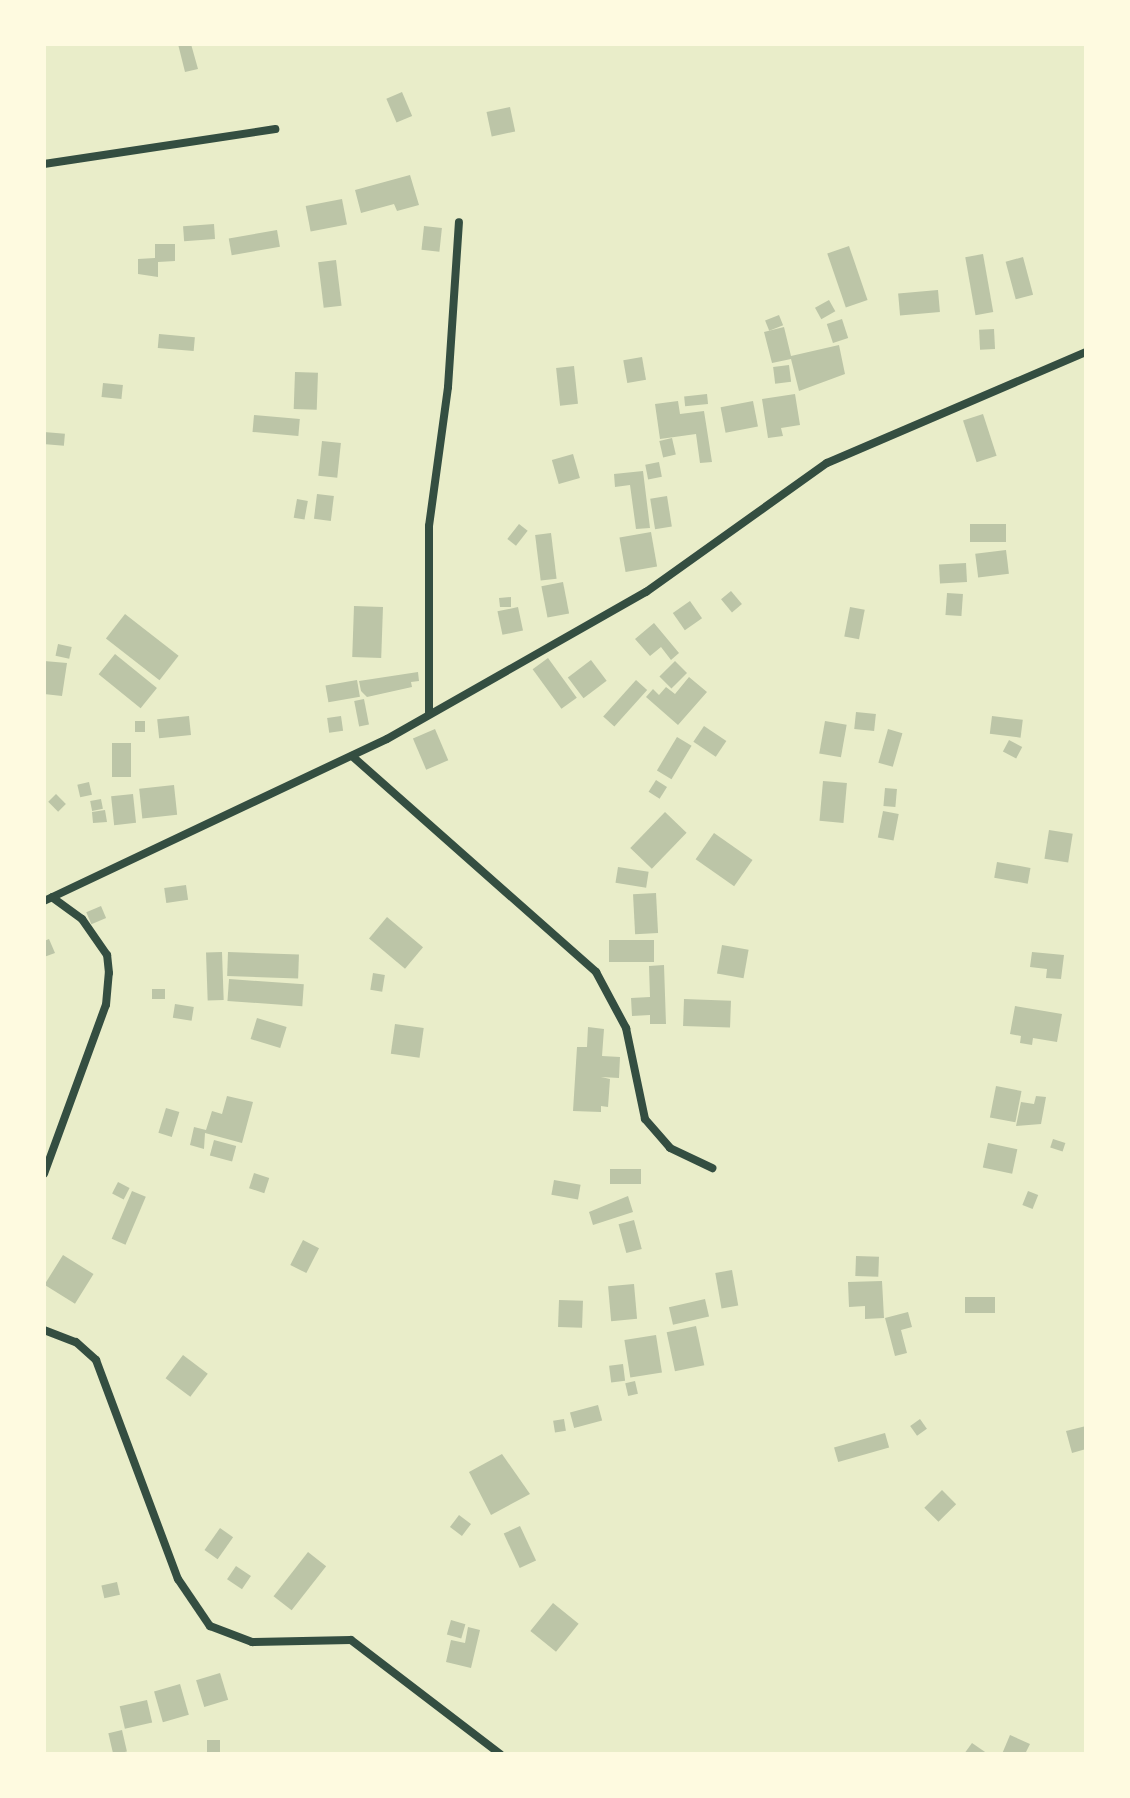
<!DOCTYPE html>
<html>
<head>
<meta charset="utf-8">
<style>
	body { margin:0 }
	#map { position:relative; width:1130px; height:1798px; overflow:hidden; background:#e9edc9; font-family:Quicksand,sans-serif }
	div>[style] { position:absolute }
	.building>* { inset:0; background:#bcc5a7; transform-origin:0 0 }
	.minor>* { height:8px; margin:-4px; padding:0 4px; transform-origin:4px; border-radius:4px; background:#344e41 }
	span { translate:-50% -50%; white-space:nowrap; text-align:center; line-height:1.15; -webkit-text-stroke:6px #fefae0; paint-order:stroke }
	.frame { position:absolute; inset:0; border:46px solid #fefae0; pointer-events:none }
</style>
</head>
<body>
<div id="map">
	<div class="building">
		<div style="clip-path:polygon(178px 44px,191px 44px,198px 69px,185px 72px)"></div>
		<div style="left:402px;top:92px;width:26px;height:17px;rotate:67deg"></div>
		<div style="left:510px;top:107px;width:25px;height:24px;rotate:78deg"></div>
		<div style="clip-path:polygon(410px 175px,419px 205px,397px 211px,394px 204px,361px 213px,355px 190px)"></div>
		<div style="left:342px;top:199px;width:26px;height:37px;rotate:79deg"></div>
		<div style="left:214px;top:224px;width:15px;height:31px;rotate:86deg"></div>
		<div style="left:424px;top:226px;width:18px;height:24px;rotate:6deg"></div>
		<div style="left:277px;top:230px;width:17px;height:49px;rotate:80deg"></div>
		<div style="clip-path:polygon(155px 244px,175px 244px,175px 261px,158px 262px,158px 277px,138px 274px,138px 259px,155px 258px)"></div>
		<div style="left:849px;top:246px;width:57px;height:23px;rotate:71deg"></div>
		<div style="left:983px;top:254px;width:59px;height:18px;rotate:80deg"></div>
		<div style="left:1023px;top:257px;width:39px;height:18px;rotate:75deg"></div>
		<div style="left:336px;top:260px;width:46px;height:18px;rotate:83deg"></div>
		<div style="left:938px;top:290px;width:22px;height:40px;rotate:85deg"></div>
		<div style="left:829px;top:300px;width:13px;height:16px;rotate:61deg"></div>
		<div style="left:779px;top:315px;width:11px;height:15px;rotate:68deg"></div>
		<div style="left:842px;top:319px;width:20px;height:16px;rotate:72deg"></div>
		<div style="clip-path:polygon(784px 327px,791px 356px,839px 345px,845px 374px,799px 391px,791px 359px,772px 363px,764px 332px)"></div>
		<div style="left:994px;top:329px;width:20px;height:15px;rotate:87deg"></div>
		<div style="left:159px;top:334px;width:36px;height:14px;rotate:5deg"></div>
		<div style="left:642px;top:357px;width:23px;height:19px;rotate:80deg"></div>
		<div style="left:789px;top:365px;width:17px;height:16px;rotate:83deg"></div>
		<div style="left:574px;top:366px;width:38px;height:18px;rotate:84deg"></div>
		<div style="left:295px;top:372px;width:23px;height:37px;rotate:2deg"></div>
		<div style="left:103px;top:383px;width:20px;height:14px;rotate:6deg"></div>
		<div style="left:707px;top:394px;width:10px;height:23px;rotate:84deg"></div>
		<div style="clip-path:polygon(795px 394px,800px 425px,781px 428px,783px 436px,768px 438px,762px 399px)"></div>
		<div style="clip-path:polygon(678px 401px,680px 414px,704px 411px,712px 462px,700px 463px,696px 434px,660px 439px,655px 404px)"></div>
		<div style="left:753px;top:401px;width:26px;height:33px;rotate:79deg"></div>
		<div style="left:983px;top:414px;width:44px;height:21px;rotate:72deg"></div>
		<div style="left:254px;top:415px;width:46px;height:17px;rotate:5deg"></div>
		<div style="left:44px;top:432px;width:21px;height:12px;rotate:5deg"></div>
		<div style="left:672px;top:438px;width:17px;height:13px;rotate:77deg"></div>
		<div style="left:322px;top:441px;width:19px;height:35px;rotate:6deg"></div>
		<div style="left:573px;top:454px;width:25px;height:22px;rotate:74deg"></div>
		<div style="left:659px;top:462px;width:15px;height:14px;rotate:79deg"></div>
		<div style="clip-path:polygon(643px 471px,650px 528px,636px 529px,630px 485px,615px 487px,614px 474px)"></div>
		<div style="left:317px;top:494px;width:17px;height:25px;rotate:7deg"></div>
		<div style="left:667px;top:496px;width:31px;height:17px;rotate:81deg"></div>
		<div style="left:297px;top:499px;width:11px;height:19px;rotate:10deg"></div>
		<div style="left:519px;top:524px;width:11px;height:19px;rotate:38deg"></div>
		<div style="left:970px;top:524px;width:36px;height:18px"></div>
		<div style="left:651px;top:532px;width:35px;height:32px;rotate:80deg"></div>
		<div style="left:551px;top:533px;width:46px;height:16px;rotate:83deg"></div>
		<div style="left:1006px;top:550px;width:24px;height:31px;rotate:83deg"></div>
		<div style="left:966px;top:563px;width:19px;height:27px;rotate:87deg"></div>
		<div style="left:563px;top:582px;width:32px;height:22px;rotate:79deg"></div>
		<div style="left:731px;top:591px;width:17px;height:13px;rotate:50deg"></div>
		<div style="left:947px;top:593px;width:16px;height:22px;rotate:4deg"></div>
		<div style="clip-path:polygon(511px 597px,511px 607px,500px 607px,499px 598px)"></div>
		<div style="left:690px;top:601px;width:21px;height:21px;rotate:55deg"></div>
		<div style="left:354px;top:606px;width:29px;height:51px;rotate:2deg"></div>
		<div style="left:518px;top:607px;width:24px;height:21px;rotate:78deg"></div>
		<div style="left:850px;top:607px;width:15px;height:30px;rotate:11deg"></div>
		<div style="left:125px;top:614px;width:68px;height:31px;rotate:38deg"></div>
		<div style="clip-path:polygon(654px 623px,679px 653px,671px 660px,661px 647px,650px 656px,635px 639px)"></div>
		<div style="left:58px;top:644px;width:14px;height:12px;rotate:12deg"></div>
		<div style="left:115px;top:654px;width:54px;height:26px;rotate:39deg"></div>
		<div style="left:548px;top:658px;width:49px;height:19px;rotate:54deg"></div>
		<div style="left:591px;top:660px;width:26px;height:29px;rotate:53deg"></div>
		<div style="clip-path:polygon(44px 661px,67px 663px,62px 696px,44px 694px)"></div>
		<div style="left:675px;top:661px;width:17px;height:22px;rotate:45deg"></div>
		<div style="clip-path:polygon(418px 672px,419px 681px,411px 682px,412px 687px,367px 697px,361px 691px,359px 681px)"></div>
		<div style="clip-path:polygon(689px 677px,707px 692px,678px 725px,646px 697px,653px 689px,659px 695px,666px 687px,675px 694px)"></div>
		<div style="left:357px;top:680px;width:17px;height:32px;rotate:80deg"></div>
		<div style="left:636px;top:680px;width:15px;height:49px;rotate:42deg"></div>
		<div style="left:364px;top:699px;width:26px;height:10px;rotate:79deg"></div>
		<div style="left:856px;top:712px;width:20px;height:17px;rotate:6deg"></div>
		<div style="left:189px;top:716px;width:19px;height:32px;rotate:84deg"></div>
		<div style="left:341px;top:716px;width:15px;height:14px;rotate:82deg"></div>
		<div style="left:992px;top:716px;width:31px;height:18px;rotate:7deg"></div>
		<div style="left:135px;top:721px;width:10px;height:11px"></div>
		<div style="left:825px;top:721px;width:22px;height:33px;rotate:10deg"></div>
		<div style="left:704px;top:726px;width:27px;height:19px;rotate:34deg"></div>
		<div style="left:435px;top:729px;width:34px;height:24px;rotate:67deg"></div>
		<div style="left:888px;top:729px;width:15px;height:35px;rotate:16deg"></div>
		<div style="left:677px;top:737px;width:17px;height:39px;rotate:31deg"></div>
		<div style="left:1009px;top:740px;width:15px;height:13px;rotate:28deg"></div>
		<div style="left:112px;top:743px;width:19px;height:34px"></div>
		<div style="left:656px;top:780px;width:13px;height:14px;rotate:32deg"></div>
		<div style="left:823px;top:781px;width:24px;height:40px;rotate:5deg"></div>
		<div style="left:89px;top:782px;width:13px;height:12px;rotate:77deg"></div>
		<div style="left:174px;top:785px;width:30px;height:35px;rotate:84deg"></div>
		<div style="left:885px;top:788px;width:12px;height:18px;rotate:5deg"></div>
		<div style="left:56px;top:794px;width:14px;height:11px;rotate:45deg"></div>
		<div style="left:133px;top:794px;width:29px;height:22px;rotate:84deg"></div>
		<div style="left:101px;top:799px;width:10px;height:11px;rotate:79deg"></div>
		<div style="clip-path:polygon(105px 810px,107px 822px,93px 823px,92px 812px)"></div>
		<div style="left:883px;top:811px;width:16px;height:27px;rotate:11deg"></div>
		<div style="left:665px;top:812px;width:30px;height:50px;rotate:44deg"></div>
		<div style="left:1049px;top:830px;width:24px;height:29px;rotate:9deg"></div>
		<div style="left:714px;top:833px;width:47px;height:32px;rotate:35deg"></div>
		<div style="left:997px;top:862px;width:34px;height:16px;rotate:10deg"></div>
		<div style="left:618px;top:867px;width:31px;height:16px;rotate:9deg"></div>
		<div style="left:186px;top:885px;width:15px;height:22px;rotate:82deg"></div>
		<div style="left:656px;top:893px;width:40px;height:23px;rotate:87deg"></div>
		<div style="left:101px;top:906px;width:13px;height:16px;rotate:67deg"></div>
		<div style="left:387px;top:917px;width:47px;height:28px;rotate:40deg"></div>
		<div style="clip-path:polygon(49px 939px,55px 953px,44px 957px,44px 941px)"></div>
		<div style="left:609px;top:940px;width:45px;height:22px"></div>
		<div style="left:722px;top:945px;width:27px;height:29px;rotate:10deg"></div>
		<div style="left:222px;top:952px;width:48px;height:16px;rotate:88deg"></div>
		<div style="left:228px;top:952px;width:71px;height:24px;rotate:2deg"></div>
		<div style="clip-path:polygon(1032px 952px,1064px 955px,1061px 979px,1046px 978px,1047px 969px,1030px 967px)"></div>
		<div style="clip-path:polygon(664px 965px,666px 1024px,650px 1024px,650px 1015px,632px 1016px,631px 998px,650px 997px,649px 966px)"></div>
		<div style="left:373px;top:973px;width:12px;height:17px;rotate:9deg"></div>
		<div style="left:229px;top:979px;width:75px;height:22px;rotate:4deg"></div>
		<div style="left:152px;top:989px;width:13px;height:10px"></div>
		<div style="left:684px;top:999px;width:47px;height:27px;rotate:2deg"></div>
		<div style="left:175px;top:1004px;width:19px;height:14px;rotate:9deg"></div>
		<div style="clip-path:polygon(1015px 1006px,1062px 1014px,1057px 1042px,1033px 1038px,1032px 1045px,1020px 1043px,1021px 1036px,1010px 1034px)"></div>
		<div style="left:257px;top:1018px;width:31px;height:22px;rotate:17deg"></div>
		<div style="left:395px;top:1024px;width:29px;height:30px;rotate:8deg"></div>
		<div style="clip-path:polygon(588px 1027px,604px 1029px,602px 1056px,620px 1057px,619px 1078px,601px 1077px,610px 1079px,608px 1107px,601px 1106px,601px 1112px,573px 1111px,577px 1047px,587px 1047px)"></div>
		<div style="left:996px;top:1086px;width:26px;height:32px;rotate:11deg"></div>
		<div style="clip-path:polygon(227px 1096px,253px 1102px,242px 1143px,205px 1133px,204px 1149px,190px 1145px,194px 1127px,206px 1130px,212px 1111px,222px 1114px)"></div>
		<div style="clip-path:polygon(1036px 1096px,1046px 1097px,1041px 1124px,1016px 1126px,1021px 1102px,1034px 1104px)"></div>
		<div style="left:166px;top:1108px;width:14px;height:26px;rotate:17deg"></div>
		<div style="left:1053px;top:1139px;width:13px;height:9px;rotate:18deg"></div>
		<div style="left:214px;top:1140px;width:23px;height:16px;rotate:15deg"></div>
		<div style="left:988px;top:1143px;width:30px;height:25px;rotate:12deg"></div>
		<div style="left:641px;top:1169px;width:15px;height:31px;rotate:90deg"></div>
		<div style="left:254px;top:1173px;width:16px;height:16px;rotate:18deg"></div>
		<div style="left:554px;top:1180px;width:27px;height:15px;rotate:10deg"></div>
		<div style="left:118px;top:1182px;width:13px;height:13px;rotate:27deg"></div>
		<div style="left:132px;top:1191px;width:15px;height:52px;rotate:23deg"></div>
		<div style="left:1028px;top:1191px;width:11px;height:15px;rotate:22deg"></div>
		<div style="clip-path:polygon(628px 1196px,633px 1212px,593px 1225px,589px 1212px)"></div>
		<div style="left:634px;top:1220px;width:30px;height:16px;rotate:75deg"></div>
		<div style="left:303px;top:1240px;width:18px;height:28px;rotate:27deg"></div>
		<div style="left:63px;top:1255px;width:36px;height:35px;rotate:32deg"></div>
		<div style="left:856px;top:1256px;width:23px;height:20px;rotate:2deg"></div>
		<div style="left:732px;top:1270px;width:36px;height:17px;rotate:80deg"></div>
		<div style="clip-path:polygon(882px 1281px,884px 1318px,865px 1319px,865px 1306px,849px 1307px,848px 1282px)"></div>
		<div style="left:634px;top:1284px;width:35px;height:26px;rotate:85deg"></div>
		<div style="left:965px;top:1297px;width:30px;height:16px"></div>
		<div style="left:705px;top:1299px;width:18px;height:37px;rotate:77deg"></div>
		<div style="left:559px;top:1300px;width:24px;height:27px;rotate:2deg"></div>
		<div style="clip-path:polygon(908px 1312px,912px 1327px,901px 1330px,907px 1353px,895px 1356px,885px 1318px)"></div>
		<div style="left:696px;top:1326px;width:40px;height:30px;rotate:78deg"></div>
		<div style="left:656px;top:1335px;width:38px;height:32px;rotate:81deg"></div>
		<div style="left:183px;top:1355px;width:31px;height:29px;rotate:37deg"></div>
		<div style="left:623px;top:1364px;width:17px;height:14px;rotate:83deg"></div>
		<div style="left:635px;top:1381px;width:13px;height:10px;rotate:77deg"></div>
		<div style="left:598px;top:1405px;width:16px;height:29px;rotate:75deg"></div>
		<div style="left:564px;top:1419px;width:12px;height:11px;rotate:81deg"></div>
		<div style="left:920px;top:1419px;width:12px;height:12px;rotate:55deg"></div>
		<div style="clip-path:polygon(1086px 1426px,1086px 1449px,1072px 1453px,1066px 1431px)"></div>
		<div style="left:885px;top:1433px;width:15px;height:53px;rotate:74deg"></div>
		<div style="clip-path:polygon(502px 1454px,530px 1494px,491px 1515px,469px 1472px)"></div>
		<div style="left:942px;top:1490px;width:20px;height:25px;rotate:45deg"></div>
		<div style="left:459px;top:1515px;width:15px;height:15px;rotate:37deg"></div>
		<div style="left:520px;top:1526px;width:38px;height:18px;rotate:65deg"></div>
		<div style="left:220px;top:1528px;width:16px;height:27px;rotate:35deg"></div>
		<div style="left:308px;top:1552px;width:23px;height:56px;rotate:38deg"></div>
		<div style="left:236px;top:1566px;width:18px;height:16px;rotate:34deg"></div>
		<div style="left:117px;top:1582px;width:13px;height:16px;rotate:77deg"></div>
		<div style="left:553px;top:1603px;width:33px;height:36px;rotate:39deg"></div>
		<div style="left:451px;top:1620px;width:15px;height:15px;rotate:16deg"></div>
		<div style="clip-path:polygon(468px 1627px,480px 1630px,471px 1668px,446px 1662px,451px 1640px,465px 1643px)"></div>
		<div style="left:220px;top:1673px;width:28px;height:25px;rotate:73deg"></div>
		<div style="left:180px;top:1684px;width:32px;height:27px;rotate:74deg"></div>
		<div style="left:147px;top:1700px;width:23px;height:28px;rotate:77deg"></div>
		<div style="left:122px;top:1730px;width:22px;height:14px;rotate:77deg"></div>
		<div style="clip-path:polygon(1010px 1735px,1030px 1744px,1025px 1754px,1002px 1754px)"></div>
		<div style="left:207px;top:1740px;width:13px;height:12px"></div>
		<div style="clip-path:polygon(972px 1743px,988px 1754px,964px 1754px)"></div>
	</div>
	<div class="minor">
		<div style="left:44px;top:164px;width:234px;rotate:-8.6deg"></div>
		<div style="left:429px;top:714px;width:188px;rotate:-90deg"></div>
		<div style="left:429px;top:526px;width:140px;rotate:-82.2deg"></div>
		<div style="left:448px;top:387px;width:165px;rotate:-86.2deg"></div>
		<div style="left:352px;top:756px;width:326px;rotate:41.5deg"></div>
		<div style="left:596px;top:972px;width:64px;rotate:61.8deg"></div>
		<div style="left:626px;top:1028px;width:93px;rotate:78.2deg"></div>
		<div style="left:645px;top:1119px;width:38px;rotate:49deg"></div>
		<div style="left:670px;top:1148px;width:47px;rotate:25.5deg"></div>
		<div style="left:44px;top:901px;width:379px;rotate:-25.3deg"></div>
		<div style="left:387px;top:739px;width:298px;rotate:-29.6deg"></div>
		<div style="left:646px;top:592px;width:222px;rotate:-35.5deg"></div>
		<div style="left:827px;top:463px;width:282px;rotate:-23.2deg"></div>
		<div style="left:44px;top:1174px;width:180px;rotate:-69.9deg"></div>
		<div style="left:106px;top:1005px;width:32px;rotate:-85deg"></div>
		<div style="left:109px;top:973px;width:18px;rotate:-96deg"></div>
		<div style="left:107px;top:955px;width:44px;rotate:-124.8deg"></div>
		<div style="left:82px;top:919px;width:37px;rotate:-144deg"></div>
		<div style="left:44px;top:1330px;width:34px;rotate:21deg"></div>
		<div style="left:76px;top:1342px;width:27px;rotate:42deg"></div>
		<div style="left:96px;top:1360px;width:234px;rotate:69.5deg"></div>
		<div style="left:178px;top:1579px;width:57px;rotate:55.8deg"></div>
		<div style="left:210px;top:1626px;width:45px;rotate:20.9deg"></div>
		<div style="left:252px;top:1642px;width:99px;rotate:-1.2deg"></div>
		<div style="left:351px;top:1640px;width:188px;rotate:37.4deg"></div>
	</div>
	<div class="frame"></div>
</div>
</body>
</html>
